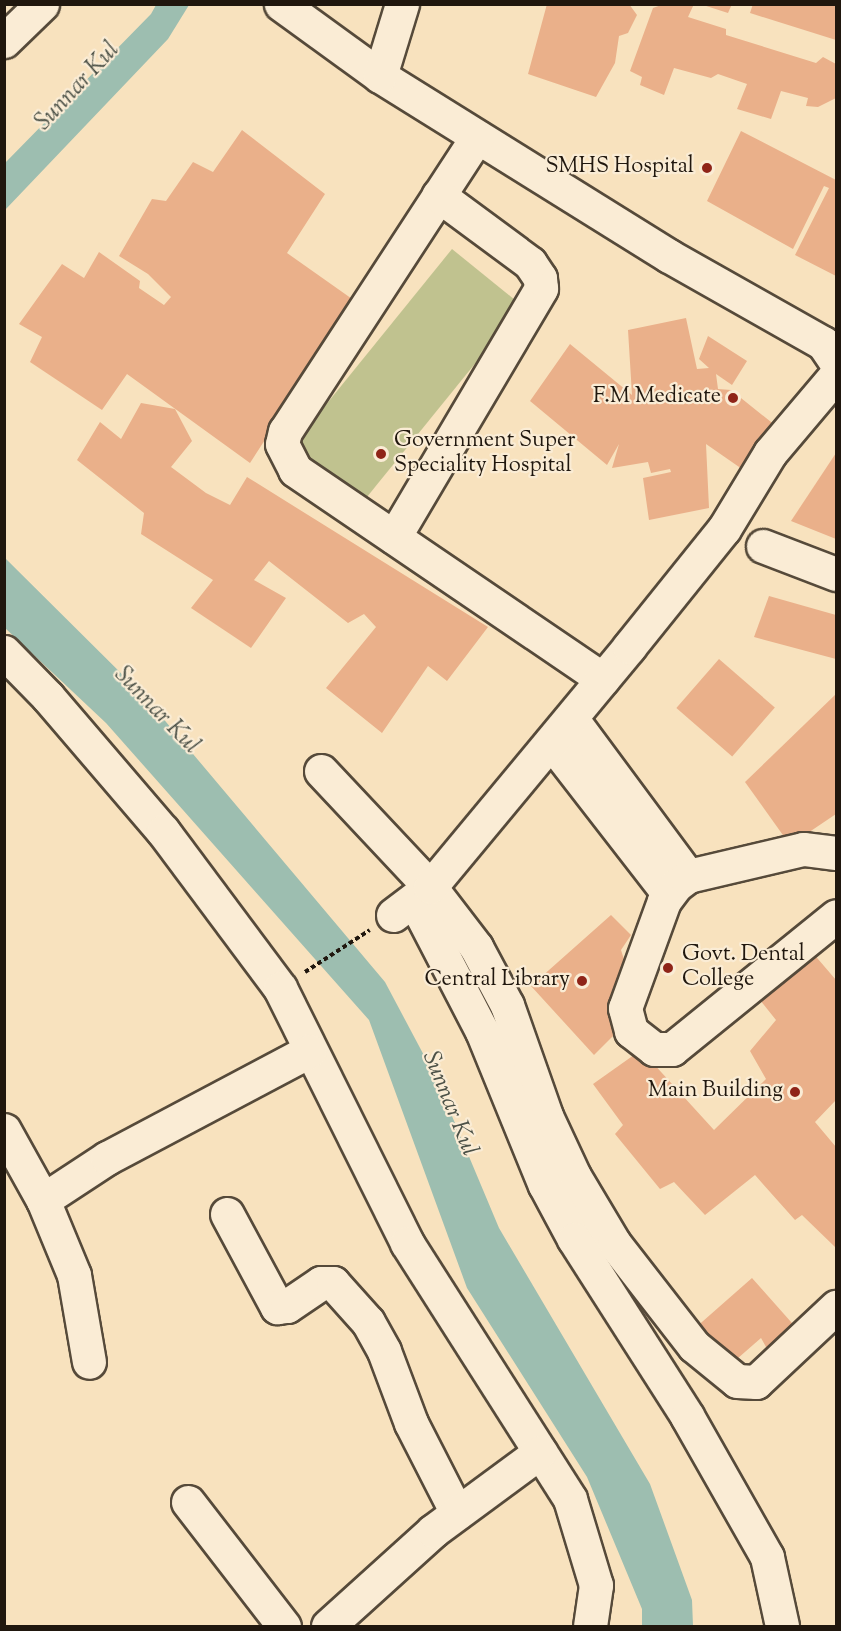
<!DOCTYPE html>
<html>
<head>
<meta charset="utf-8">
<style>
	body { margin:0 }
	#map { position:relative; width:841px; height:1631px; overflow:hidden; background:#f8e2be; font-family:"Sorts Mill Goudy",serif }
	div>[style] { position:absolute }
	.green>* { inset:0; background:#c0c28f; transform-origin:0 0 }
	.water>* { inset:0; background:#9dbeb0 }
	.building>* { inset:0; background:#eab08a; transform-origin:0 0 }
	.path>* { height:4px; margin-top:-2px; transform-origin:0; background:repeating-linear-gradient(90deg,#20170e 0 4.5px,transparent 0 7.5px) }
	.roads { filter:drop-shadow(2px 0 #564a3a) drop-shadow(-2px 0 #564a3a) drop-shadow(0 2px #564a3a) drop-shadow(0 -2px #564a3a) }
	.minor>* { height:33px; margin:-16.5px; padding:0 16.5px; transform-origin:16.5px; border-radius:16.5px; background:#faecd5 }
	.dots>* { width:16px; height:16px; translate:-50% -50%; box-sizing:border-box; border:3px solid #faecd5; border-radius:50% }
	span { translate:-50% -50%; white-space:nowrap; text-align:center; line-height:1.15; -webkit-text-stroke:4.5px #faecd5; paint-order:stroke }
	.poi-label { font-size:22px; color:#20170e }
	.right { translate:-100% -50%; text-align:right }
	.left { translate:0 -50%; text-align:left }
	.water-label { font-size:24px; color:#4c5147; font-style:italic }
	.frame { position:absolute; inset:0; border:6px solid #20170e; pointer-events:none }
</style>
</head>
<body>
<div id="map">
	<div class="green">
		<div style="left:452px;top:249px;width:90px;height:255px;rotate:39deg"></div>
	</div>
	<div class="water">
		<div style="clip-path:polygon(156px 5px,189px 5px,168px 39px,5px 210px,5px 163px,151px 14px)"></div>
		<div style="clip-path:polygon(4px 557px,145px 697px,385px 982px,436px 1078px,499px 1228px,650px 1484px,692px 1600px,693px 1626px,642px 1626px,642px 1609px,587px 1477px,467px 1288px,369px 1020px,106px 723px,5px 628px)"></div>
	</div>
	<div class="building">
		<div style="clip-path:polygon(547px 4px,629px 4px,637px 15px,628px 33px,619px 36px,615px 63px,596px 97px,528px 74px)"></div>
		<div style="clip-path:polygon(664px 4px,694px 4px,688px 17px,726px 29px,726px 35px,816px 63px,823px 57px,836px 64px,836px 98px,818px 107px,806px 106px,808px 98px,781px 91px,771px 119px,737px 109px,747px 84px,718px 74px,711px 78px,674px 68px,664px 95px,640px 85px,642px 77px,630px 71px,653px 8px)"></div>
		<div style="clip-path:polygon(700px 4px,732px 4px,728px 13px)"></div>
		<div style="clip-path:polygon(753px 4px,836px 4px,836px 40px,750px 13px)"></div>
		<div style="clip-path:polygon(242px 130px,325px 194px,287px 253px,355px 301px,250px 463px,127px 374px,102px 410px,30px 362px,42px 337px,19px 324px,62px 264px,84px 278px,99px 252px,140px 281px,139px 288px,164px 305px,171px 297px,148px 274px,119px 256px,152px 199px,166px 201px,193px 162px,213px 172px)"></div>
		<div style="clip-path:polygon(741px 131px,836px 180px,836px 276px,795px 255px,829px 188px,824px 186px,793px 249px,707px 201px)"></div>
		<div style="clip-path:polygon(686px 318px,697px 369px,709px 368px,699px 359px,708px 336px,747px 361px,732px 385px,716px 374px,718px 389px,731px 390px,776px 426px,742px 469px,706px 444px,709px 508px,649px 520px,643px 478px,671px 472px,670px 469px,651px 473px,648px 462px,612px 468px,619px 444px,607px 465px,530px 401px,570px 344px,632px 395px,628px 330px)"></div>
		<div style="clip-path:polygon(141px 403px,175px 409px,192px 441px,171px 467px,206px 493px,230px 505px,247px 477px,488px 627px,447px 681px,428px 666px,382px 733px,326px 688px,376px 627px,364px 614px,348px 623px,269px 561px,254px 580px,286px 598px,251px 648px,191px 608px,213px 580px,141px 534px,144px 513px,77px 460px,100px 422px,121px 439px)"></div>
		<div style="clip-path:polygon(836px 453px,836px 539px,791px 521px)"></div>
		<div style="clip-path:polygon(769px 596px,836px 615px,836px 659px,754px 637px)"></div>
		<div style="left:719px;top:659px;width:74px;height:65px;rotate:41deg"></div>
		<div style="clip-path:polygon(836px 694px,836px 814px,790px 845px,745px 782px)"></div>
		<div style="clip-path:polygon(611px 915px,631px 935px,621px 950px,629px 975px,619px 1030px,594px 1055px,531px 986px)"></div>
		<div style="clip-path:polygon(812px 952px,836px 980px,836px 1100px,815px 1122px,836px 1147px,835px 1247px,802px 1215px,795px 1220px,755px 1175px,705px 1215px,674px 1182px,660px 1189px,615px 1134px,623px 1125px,593px 1084px,641px 1050px,714px 1130px,766px 1079px,750px 1051px,776px 1020px,760px 1000px)"></div>
		<div style="clip-path:polygon(752px 1278px,815px 1349px,780px 1372px,761px 1338px,722px 1372px,694px 1329px)"></div>
	</div>
	<div class="path">
		<div style="left:305px;top:972px;width:77px;rotate:-32.9deg"></div>
	</div>
	<div class="roads">
		<div class="minor">
			<div style="left:281px;top:4px;width:122px;rotate:36deg"></div>
			<div style="left:380px;top:76px;width:340px;rotate:31.9deg"></div>
			<div style="left:669px;top:256px;width:177px;rotate:29.5deg"></div>
			<div style="left:823px;top:343px;width:23px;rotate:56deg"></div>
			<div style="left:4px;top:41px;width:53px;rotate:-44.2deg"></div>
			<div style="left:380px;top:76px;width:75px;rotate:-73deg"></div>
			<div style="left:477px;top:137px;width:351px;rotate:123.1deg"></div>
			<div style="left:285px;top:431px;width:13px;rotate:103deg"></div>
			<div style="left:282px;top:444px;width:29px;rotate:63deg"></div>
			<div style="left:295px;top:470px;width:372px;rotate:34.2deg"></div>
			<div style="left:394px;top:537px;width:289px;rotate:-59.4deg"></div>
			<div style="left:541px;top:288px;width:10px;rotate:-96deg"></div>
			<div style="left:540px;top:278px;width:18px;rotate:-124deg"></div>
			<div style="left:530px;top:263px;width:114px;rotate:-143.5deg"></div>
			<div style="left:763px;top:546px;width:78px;rotate:21deg"></div>
			<div style="left:4px;top:652px;width:63px;rotate:45.6deg"></div>
			<div style="left:48px;top:697px;width:177px;rotate:49.4deg"></div>
			<div style="left:163px;top:831px;width:196px;rotate:53.3deg"></div>
			<div style="left:280px;top:988px;width:285px;rotate:63.5deg"></div>
			<div style="left:407px;top:1243px;width:303px;rotate:57.5deg"></div>
			<div style="left:570px;top:1499px;width:90px;rotate:73.2deg"></div>
			<div style="left:596px;top:1585px;width:41px;rotate:98.3deg"></div>
			<div style="left:571px;top:718px;width:197px;rotate:53.5deg"></div>
			<div style="left:551px;top:742px;width:192px;rotate:52.2deg"></div>
			<div style="left:321px;top:771px;width:159px;rotate:46.8deg"></div>
			<div style="left:430px;top:887px;width:76px;rotate:52.5deg"></div>
			<div style="left:476px;top:947px;width:66px;rotate:61.9deg"></div>
			<div style="left:507px;top:1005px;width:118px;rotate:70.6deg"></div>
			<div style="left:546px;top:1116px;width:66px;rotate:65deg"></div>
			<div style="left:574px;top:1176px;width:78px;rotate:59.2deg"></div>
			<div style="left:614px;top:1243px;width:130px;rotate:52.2deg"></div>
			<div style="left:694px;top:1346px;width:55px;rotate:39.1deg"></div>
			<div style="left:737px;top:1381px;width:19px;rotate:3deg"></div>
			<div style="left:756px;top:1382px;width:110px;rotate:-43.2deg"></div>
			<div style="left:836px;top:853px;width:33px;rotate:-173deg"></div>
			<div style="left:803px;top:849px;width:118px;rotate:166.8deg"></div>
			<div style="left:688px;top:876px;width:15px;rotate:143deg"></div>
			<div style="left:676px;top:885px;width:20px;rotate:127deg"></div>
			<div style="left:664px;top:901px;width:114px;rotate:110deg"></div>
			<div style="left:625px;top:1008px;width:24px;rotate:75deg"></div>
			<div style="left:631px;top:1031px;width:29px;rotate:38deg"></div>
			<div style="left:654px;top:1049px;width:18px"></div>
			<div style="left:672px;top:1049px;width:211px;rotate:-39deg"></div>
			<div style="left:414px;top:900px;width:148px;rotate:62.6deg"></div>
			<div style="left:482px;top:1031px;width:166px;rotate:67.8deg"></div>
			<div style="left:545px;top:1185px;width:61px;rotate:61.8deg"></div>
			<div style="left:574px;top:1239px;width:210px;rotate:57.4deg"></div>
			<div style="left:687px;top:1416px;width:162px;rotate:60.4deg"></div>
			<div style="left:767px;top:1557px;width:71px;rotate:77.7deg"></div>
			<div style="left:393px;top:915px;width:46px;rotate:-37.1deg"></div>
			<div style="left:430px;top:887px;width:312px;rotate:-50.3deg"></div>
			<div style="left:629px;top:647px;width:151px;rotate:-51.2deg"></div>
			<div style="left:724px;top:529px;width:89px;rotate:-58.8deg"></div>
			<div style="left:770px;top:453px;width:102px;rotate:-49.8deg"></div>
			<div style="left:4px;top:1130px;width:80px;rotate:60.9deg"></div>
			<div style="left:43px;top:1200px;width:81px;rotate:67.5deg"></div>
			<div style="left:74px;top:1275px;width:88px;rotate:80.2deg"></div>
			<div style="left:43px;top:1200px;width:77px;rotate:-33.3deg"></div>
			<div style="left:107px;top:1158px;width:229px;rotate:-27.9deg"></div>
			<div style="left:227px;top:1214px;width:106px;rotate:61.7deg"></div>
			<div style="left:277px;top:1307px;width:10px;rotate:-6deg"></div>
			<div style="left:287px;top:1306px;width:41px;rotate:-34.1deg"></div>
			<div style="left:321px;top:1283px;width:12px"></div>
			<div style="left:333px;top:1283px;width:52px;rotate:48.1deg"></div>
			<div style="left:368px;top:1322px;width:33px;rotate:61deg"></div>
			<div style="left:384px;top:1351px;width:77px;rotate:69.4deg"></div>
			<div style="left:411px;top:1423px;width:101px;rotate:62.9deg"></div>
			<div style="left:188px;top:1502px;width:157px;rotate:52.3deg"></div>
			<div style="left:328px;top:1626px;width:142px;rotate:-42.1deg"></div>
			<div style="left:433px;top:1531px;width:133px;rotate:-36.4deg"></div>
		</div>
	</div>
	<div class="dots">
		<div style="left:707px;top:168px;background:#8f2418"></div>
		<div style="left:733px;top:398px;background:#8f2418"></div>
		<div style="left:381px;top:454px;background:#8f2418"></div>
		<div style="left:668px;top:968px;background:#8f2418"></div>
		<div style="left:582px;top:981px;background:#8f2418"></div>
		<div style="left:795px;top:1092px;background:#8f2418"></div>
	</div>
	<div class="poi-label">
		<span class="right" style="left:694px;top:168px">SMHS Hospital</span>
		<span class="right" style="left:721px;top:398px">F.M Medicate</span>
		<span class="left" style="left:394px;top:454px">Government Super<br>Speciality Hospital</span>
		<span class="left" style="left:682px;top:968px">Govt. Dental<br>College</span>
		<span class="right" style="left:570px;top:981px">Central Library</span>
		<span class="right" style="left:783px;top:1092px">Main Building</span>
	</div>
	<div class="water-label">
		<span style="left:78px;top:87px;rotate:-47deg">Sunnar Kul</span>
		<span style="left:156px;top:711px;rotate:46deg">Sunnar Kul</span>
		<span style="left:449px;top:1104px;rotate:68deg">Sunnar Kul</span>
	</div>
	<div class="frame"></div>
</div>
</body>
</html>
